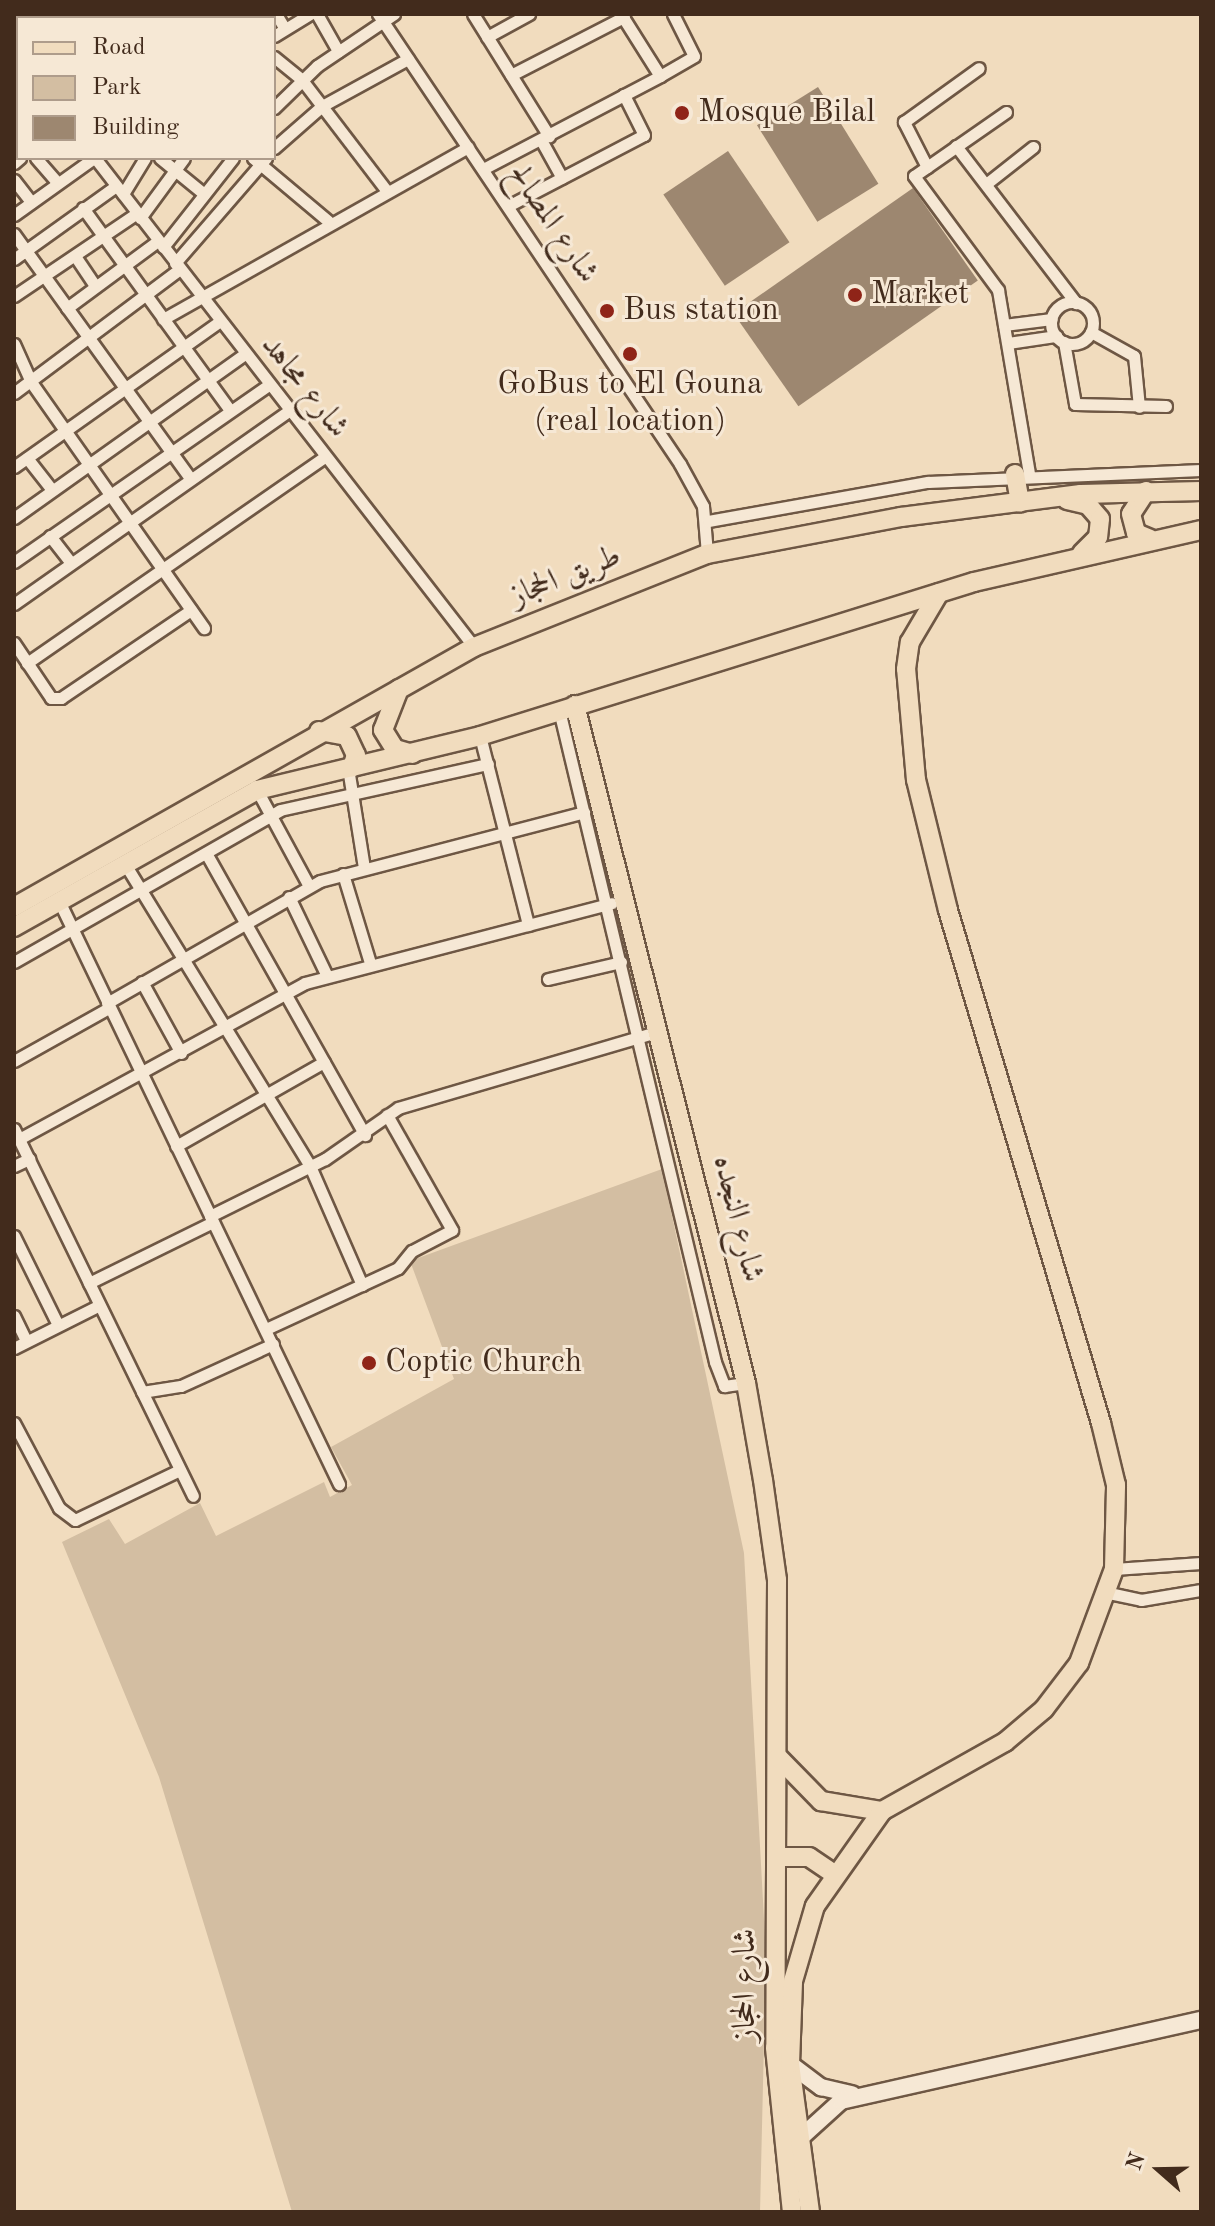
<!DOCTYPE html>
<html>
<head>
<meta charset="utf-8">
<style>
	body { margin:0 }
	#map { position:relative; width:1215px; height:2226px; overflow:hidden; background:#f1dcbe; font-family:"Old Standard TT",Amiri,serif }
	div>[style] { position:absolute }
	.green>* { inset:0; background:#d3bea2 }
	.building>* { inset:0; background:#9d8770; transform-origin:0 0 }
	.roads { filter:drop-shadow(2px 0 #6e5744) drop-shadow(-2px 0 #6e5744) drop-shadow(0 2px #6e5744) drop-shadow(0 -2px #6e5744) }
	.street>* { height:11px; margin:-5.5px; padding:0 5.5px; transform-origin:5.5px; border-radius:5.5px; background:#f6e8d5 }
	.street>.ring { margin:-5.5px; padding:0; box-sizing:content-box; background:none; border:11px solid #f6e8d5; border-radius:50% }
	.secondary>* { height:16px; margin:-8px; padding:0 8px; transform-origin:8px; border-radius:8px; background:#f6e8d5 }
	.primary>* { height:18px; margin:-9px; padding:0 9px; transform-origin:9px; border-radius:9px; background:#f1dcbe }
	.dots>* { width:22px; height:22px; translate:-50% -50%; box-sizing:border-box; border:4px solid #f6e8d5; border-radius:50% }
	span { translate:-50% -50%; white-space:nowrap; text-align:center; line-height:1.15; -webkit-text-stroke:6px #f6e8d5; paint-order:stroke }
	.poi-label { font-size:32px; color:#422b1c }
	.left { translate:0 -50%; text-align:left }
	.street-label { font-size:32px; color:#422b1c }
	.frame { position:absolute; inset:0; border:16px solid #422b1c; pointer-events:none }
	.legend { position:absolute; left:16px; top:16px; width:260px; height:144px; box-sizing:border-box; background:#f6e8d5; border:2px solid #ae9c8b; margin:0; padding:10px 14px; list-style:none; font-size:24px; color:#422b1c }
	.legend li { display:flex; align-items:center; gap:16px; height:40px }
	.legend b { width:40px; border:2px solid #ae9c8b }
	.north { position:absolute; left:1119px; top:2130px; width:80px; height:80px; -webkit-text-stroke:6px #f6e8d5; paint-order:stroke; rotate:290deg; font-size:22px; font-weight:700; line-height:32px; text-align:center; color:#422b1c }
	.north::after { content:''; display:block; margin:auto; width:28px; height:36px; background:#422b1c; clip-path:polygon(50% 0,100% 100%,50% 72%,0 100%) }
</style>
</head>
<body>
<div id="map">
	<div class="green">
		<div style="clip-path:polygon(662px 1169px,744px 1553px,766px 1956px,760px 2212px,292px 2212px,159px 1777px,62px 1542px,109px 1519px,125px 1544px,200px 1503px,216px 1536px,324px 1482px,330px 1497px,352px 1485px,331px 1447px,454px 1379px,410px 1261px)"></div>
	</div>
	<div class="building">
		<div style="left:818px;top:87px;width:114px;height:72px;rotate:58deg"></div>
		<div style="left:728px;top:151px;width:110px;height:78px;rotate:56deg"></div>
		<div style="left:913px;top:188px;width:113px;height:219px;rotate:55deg"></div>
	</div>
	<div class="roads">
		<div class="street">
			<div style="left:52px;top:14px;width:6px;rotate:45deg"></div>
			<div style="left:88px;top:14px;width:6px;rotate:39deg"></div>
			<div style="left:218px;top:14px;width:7px;rotate:34deg"></div>
			<div style="left:276px;top:14px;width:17px;rotate:59deg"></div>
			<div style="left:317px;top:14px;width:43px;rotate:60.4deg"></div>
			<div style="left:378px;top:14px;width:542px;rotate:56.13deg"></div>
			<div style="left:680px;top:464px;width:48px;rotate:61.3deg"></div>
			<div style="left:703px;top:506px;width:48px;rotate:85.2deg"></div>
			<div style="left:473px;top:14px;width:144px;rotate:58.1deg"></div>
			<div style="left:24px;top:18px;width:4px;rotate:-63deg"></div>
			<div style="left:74px;top:18px;width:5px;rotate:-53deg"></div>
			<div style="left:117px;top:18px;width:5px;rotate:-53deg"></div>
			<div style="left:164px;top:18px;width:5px;rotate:-53deg"></div>
			<div style="left:14px;top:32px;width:7px;rotate:-56deg"></div>
			<div style="left:274px;top:36px;width:42px;rotate:-31.4deg"></div>
			<div style="left:487px;top:37px;width:48px;rotate:-28.7deg"></div>
			<div style="left:14px;top:53px;width:6px;rotate:51deg"></div>
			<div style="left:274px;top:57px;width:36px;rotate:39deg"></div>
			<div style="left:302px;top:80px;width:140px;rotate:52.6deg"></div>
			<div style="left:511px;top:75px;width:127px;rotate:-27.2deg"></div>
			<div style="left:660px;top:76px;width:39px;rotate:-30deg"></div>
			<div style="left:694px;top:56px;width:47px;rotate:-116.6deg"></div>
			<div style="left:14px;top:93px;width:6px;rotate:-45deg"></div>
			<div style="left:274px;top:108px;width:60px;rotate:-44.3deg"></div>
			<div style="left:317px;top:66px;width:93px;rotate:-34deg"></div>
			<div style="left:1006px;top:112px;width:112px;rotate:145.2deg"></div>
			<div style="left:914px;top:176px;width:142px;rotate:53.6deg"></div>
			<div style="left:998px;top:290px;width:186px;rotate:80.4deg"></div>
			<div style="left:14px;top:137px;width:6px;rotate:45deg"></div>
			<div style="left:541px;top:140px;width:43px;rotate:61.1deg"></div>
			<div style="left:956px;top:146px;width:198px;rotate:52.6deg"></div>
			<div style="left:274px;top:148px;width:64px;rotate:-41.2deg"></div>
			<div style="left:322px;top:106px;width:98px;rotate:-28.7deg"></div>
			<div style="left:36px;top:158px;width:33px;rotate:49deg"></div>
			<div style="left:95px;top:158px;width:619px;rotate:52.22deg"></div>
			<div style="left:160px;top:158px;width:57px;rotate:39.3deg"></div>
			<div style="left:253px;top:158px;width:98px;rotate:40deg"></div>
			<div style="left:14px;top:163px;width:8px;rotate:-40deg"></div>
			<div style="left:927px;top:167px;width:51px;rotate:-117.1deg"></div>
			<div style="left:904px;top:122px;width:92px;rotate:-35.8deg"></div>
			<div style="left:483px;top:169px;width:200px;rotate:-27.7deg"></div>
			<div style="left:660px;top:76px;width:73px;rotate:-122.2deg"></div>
			<div style="left:14px;top:180px;width:28px;rotate:52deg"></div>
			<div style="left:986px;top:184px;width:60px;rotate:-38.2deg"></div>
			<div style="left:123px;top:194px;width:42px;rotate:-58.6deg"></div>
			<div style="left:508px;top:206px;width:153px;rotate:-27.6deg"></div>
			<div style="left:644px;top:135px;width:45px;rotate:-116.6deg"></div>
			<div style="left:83px;top:208px;width:248px;rotate:54deg"></div>
			<div style="left:14px;top:215px;width:98px;rotate:-35.5deg"></div>
			<div style="left:140px;top:218px;width:74px;rotate:-53.7deg"></div>
			<div style="left:14px;top:234px;width:302px;rotate:54.2deg"></div>
			<div style="left:163px;top:247px;width:113px;rotate:-51.8deg"></div>
			<div style="left:75px;top:256px;width:36px;rotate:56deg"></div>
			<div style="left:14px;top:259px;width:125px;rotate:-35.6deg"></div>
			<div style="left:175px;top:263px;width:139px;rotate:-49.1deg"></div>
			<div style="left:14px;top:296px;width:148px;rotate:-34deg"></div>
			<div class="ring" style="left:1051px;top:302px;width:31px;height:31px"></div>
			<div style="left:67px;top:308px;width:113px;rotate:-36.4deg"></div>
			<div style="left:163px;top:319px;width:350px;rotate:-29.4deg"></div>
			<div style="left:1004px;top:325px;width:48px;rotate:-7.1deg"></div>
			<div style="left:1091px;top:332px;width:49px;rotate:29.2deg"></div>
			<div style="left:1134px;top:356px;width:51px;rotate:84.4deg"></div>
			<div style="left:1064px;top:342px;width:63px;rotate:79.9deg"></div>
			<div style="left:1075px;top:404px;width:91px;rotate:1.3deg"></div>
			<div style="left:1008px;top:343px;width:49px;rotate:-8.3deg"></div>
			<div style="left:14px;top:344px;width:42px;rotate:65.9deg"></div>
			<div style="left:31px;top:382px;width:301px;rotate:54.9deg"></div>
			<div style="left:14px;top:393px;width:207px;rotate:-36.8deg"></div>
			<div style="left:27px;top:458px;width:39px;rotate:52deg"></div>
			<div style="left:14px;top:467px;width:252px;rotate:-35.3deg"></div>
			<div style="left:14px;top:518px;width:283px;rotate:-35.4deg"></div>
			<div style="left:708px;top:521px;width:223px;rotate:-10.1deg"></div>
			<div style="left:928px;top:482px;width:273px;rotate:-2.5deg"></div>
			<div style="left:50px;top:536px;width:34px;rotate:52deg"></div>
			<div style="left:14px;top:562px;width:310px;rotate:-34.8deg"></div>
			<div style="left:14px;top:604px;width:336px;rotate:-35.1deg"></div>
			<div style="left:14px;top:643px;width:66px;rotate:56.1deg"></div>
			<div style="left:51px;top:698px;width:10px"></div>
			<div style="left:61px;top:698px;width:157px;rotate:-34.1deg"></div>
			<div style="left:27px;top:663px;width:361px;rotate:-34.7deg"></div>
			<div style="left:559px;top:710px;width:670px;rotate:76.54deg"></div>
			<div style="left:715px;top:1362px;width:26px;rotate:69deg"></div>
			<div style="left:724px;top:1386px;width:22px;rotate:-8deg"></div>
			<div style="left:480px;top:736px;width:195px;rotate:75.7deg"></div>
			<div style="left:348px;top:768px;width:101px;rotate:80.9deg"></div>
			<div style="left:257px;top:790px;width:109px;rotate:61.6deg"></div>
			<div style="left:206px;top:853px;width:324px;rotate:60.6deg"></div>
			<div style="left:125px;top:864px;width:354px;rotate:58.5deg"></div>
			<div style="left:310px;top:1166px;width:130px;rotate:66.4deg"></div>
			<div style="left:343px;top:874px;width:93px;rotate:73.1deg"></div>
			<div style="left:289px;top:897px;width:88px;rotate:64.3deg"></div>
			<div style="left:59px;top:901px;width:647px;rotate:64.35deg"></div>
			<div style="left:14px;top:962px;width:306px;rotate:-29.7deg"></div>
			<div style="left:280px;top:810px;width:213px;rotate:-12.5deg"></div>
			<div style="left:548px;top:979px;width:75px;rotate:-13.1deg"></div>
			<div style="left:142px;top:982px;width:81px;rotate:61.2deg"></div>
			<div style="left:107px;top:1003px;width:245px;rotate:-29.8deg"></div>
			<div style="left:320px;top:881px;width:273px;rotate:-14.6deg"></div>
			<div style="left:14px;top:1061px;width:109px;rotate:-29.2deg"></div>
			<div style="left:14px;top:1129px;width:408px;rotate:64deg"></div>
			<div style="left:19px;top:1139px;width:326px;rotate:-28.6deg"></div>
			<div style="left:305px;top:983px;width:317px;rotate:-14.6deg"></div>
			<div style="left:176px;top:1146px;width:170px;rotate:-29.6deg"></div>
			<div style="left:14px;top:1166px;width:17px;rotate:-25deg"></div>
			<div style="left:210px;top:1216px;width:128px;rotate:-26.4deg"></div>
			<div style="left:325px;top:1159px;width:89px;rotate:-34.9deg"></div>
			<div style="left:398px;top:1108px;width:273px;rotate:-16.4deg"></div>
			<div style="left:14px;top:1236px;width:95px;rotate:63.7deg"></div>
			<div style="left:89px;top:1283px;width:138px;rotate:-26.2deg"></div>
			<div style="left:14px;top:1316px;width:28px;rotate:64deg"></div>
			<div style="left:266px;top:1329px;width:145px;rotate:-24.8deg"></div>
			<div style="left:398px;top:1268px;width:22px;rotate:-51deg"></div>
			<div style="left:412px;top:1251px;width:45px;rotate:-27.7deg"></div>
			<div style="left:452px;top:1230px;width:132px;rotate:-119.5deg"></div>
			<div style="left:14px;top:1348px;width:94px;rotate:-26.6deg"></div>
			<div style="left:142px;top:1392px;width:39px;rotate:-9deg"></div>
			<div style="left:181px;top:1386px;width:101px;rotate:-24.5deg"></div>
			<div style="left:14px;top:1423px;width:96px;rotate:62.1deg"></div>
			<div style="left:59px;top:1508px;width:20px;rotate:37deg"></div>
			<div style="left:75px;top:1520px;width:116px;rotate:-25.5deg"></div>
			<div style="left:1114px;top:1569px;width:87px;rotate:-3.9deg"></div>
			<div style="left:1109px;top:1593px;width:33px;rotate:12deg"></div>
			<div style="left:1141px;top:1600px;width:61px;rotate:-9.5deg"></div>
		</div>
		<div class="secondary">
			<div style="left:790px;top:2064px;width:39px;rotate:37deg"></div>
			<div style="left:821px;top:2087px;width:32px;rotate:13deg"></div>
			<div style="left:798px;top:2140px;width:58px;rotate:-42.2deg"></div>
			<div style="left:841px;top:2101px;width:369px;rotate:-12.7deg"></div>
		</div>
		<div class="primary">
			<div style="left:1015px;top:474px;width:29px;rotate:80deg"></div>
			<div style="left:1146px;top:491px;width:27px;rotate:123deg"></div>
			<div style="left:1131px;top:514px;width:20px;rotate:75deg"></div>
			<div style="left:1136px;top:533px;width:15px;rotate:23deg"></div>
			<div style="left:1067px;top:500px;width:22px;rotate:13deg"></div>
			<div style="left:1088px;top:505px;width:18px;rotate:49deg"></div>
			<div style="left:1100px;top:519px;width:18px;rotate:96deg"></div>
			<div style="left:1098px;top:537px;width:23px;rotate:135deg"></div>
			<div style="left:399px;top:689px;width:44px;rotate:111.3deg"></div>
			<div style="left:383px;top:730px;width:22px;rotate:58deg"></div>
			<div style="left:395px;top:749px;width:18px;rotate:16deg"></div>
			<div style="left:575px;top:705px;width:699px;rotate:75.84deg"></div>
			<div style="left:746px;top:1383px;width:98px;rotate:80.1deg"></div>
			<div style="left:763px;top:1480px;width:101px;rotate:82deg"></div>
			<div style="left:777px;top:1580px;width:468px;rotate:90.2deg"></div>
			<div style="left:775px;top:2048px;width:165px;rotate:84.1deg"></div>
			<div style="left:319px;top:731px;width:28px;rotate:10deg"></div>
			<div style="left:347px;top:736px;width:21px;rotate:65deg"></div>
			<div style="left:356px;top:755px;width:13px;rotate:108deg"></div>
			<div style="left:14px;top:907px;width:528px;rotate:-29.48deg"></div>
			<div style="left:474px;top:647px;width:251px;rotate:-21.8deg"></div>
			<div style="left:707px;top:554px;width:197px;rotate:-10.8deg"></div>
			<div style="left:901px;top:517px;width:181px;rotate:-7.3deg"></div>
			<div style="left:1081px;top:494px;width:120px;rotate:-1.4deg"></div>
			<div style="left:14px;top:927px;width:279px;rotate:-29.4deg"></div>
			<div style="left:257px;top:790px;width:229px;rotate:-13.6deg"></div>
			<div style="left:480px;top:736px;width:517px;rotate:-17.31deg"></div>
			<div style="left:974px;top:582px;width:233px;rotate:-12.9deg"></div>
			<div style="left:778px;top:1757px;width:62px;rotate:45.7deg"></div>
			<div style="left:821px;top:1801px;width:62px;rotate:9.3deg"></div>
			<div style="left:882px;top:1811px;width:141px;rotate:-29.3deg"></div>
			<div style="left:1005px;top:1742px;width:51px;rotate:-40.2deg"></div>
			<div style="left:1044px;top:1709px;width:58px;rotate:-52.7deg"></div>
			<div style="left:1079px;top:1663px;width:100px;rotate:-69.6deg"></div>
			<div style="left:1114px;top:1569px;width:84px;rotate:-88.6deg"></div>
			<div style="left:1116px;top:1485px;width:64px;rotate:-103.6deg"></div>
			<div style="left:1101px;top:1423px;width:535px;rotate:-106.61deg"></div>
			<div style="left:948px;top:910px;width:134px;rotate:-103.8deg"></div>
			<div style="left:916px;top:780px;width:111px;rotate:-95.1deg"></div>
			<div style="left:906px;top:669px;width:27px;rotate:-82deg"></div>
			<div style="left:910px;top:642px;width:57px;rotate:-59.4deg"></div>
			<div style="left:778px;top:1857px;width:31px"></div>
			<div style="left:809px;top:1857px;width:29px;rotate:34deg"></div>
			<div style="left:810px;top:2212px;width:149px;rotate:-97.7deg"></div>
			<div style="left:790px;top:2064px;width:83px;rotate:-87.9deg"></div>
			<div style="left:793px;top:1981px;width:78px;rotate:-73.7deg"></div>
			<div style="left:815px;top:1906px;width:116px;rotate:-54.8deg"></div>
		</div>
	</div>
	<div class="dots">
		<div style="left:682px;top:113px;background:#8f2418"></div>
		<div style="left:855px;top:295px;background:#8f2418"></div>
		<div style="left:607px;top:311px;background:#8f2418"></div>
		<div style="left:630px;top:354px;background:#8f2418"></div>
		<div style="left:369px;top:1363px;background:#8f2418"></div>
	</div>
	<div class="poi-label">
		<span class="left" style="left:698px;top:113px">Mosque Bilal</span>
		<span class="left" style="left:871px;top:295px">Market</span>
		<span class="left" style="left:623px;top:311px">Bus station</span>
		<span style="left:630px;top:404px">GoBus to El Gouna<br>(real location)</span>
		<span class="left" style="left:385px;top:1363px">Coptic Church</span>
	</div>
	<div class="street-label">
		<span style="left:552px;top:224px;rotate:56deg">شارع المصالح</span>
		<span style="left:304px;top:387px;rotate:52deg">شارع مجاهد</span>
		<span style="left:566px;top:577px;rotate:-22deg">طريق الحجاز</span>
		<span style="left:737px;top:1219px;rotate:76deg">شارع النجده</span>
		<span style="left:746px;top:1985px;rotate:-90deg">شارع الحجاز</span>
	</div>
	<div class="frame"></div>
	<ul class="legend">
	<li><b style="height:10px;background:#f1dcbe"></b>Road</li>
	<li><b style="height:22px;background:#d3bea2"></b>Park</li>
	<li><b style="height:22px;background:#9d8770"></b>Building</li>
	</ul>
	<div class="north">N</div>
</div>
</body>
</html>
